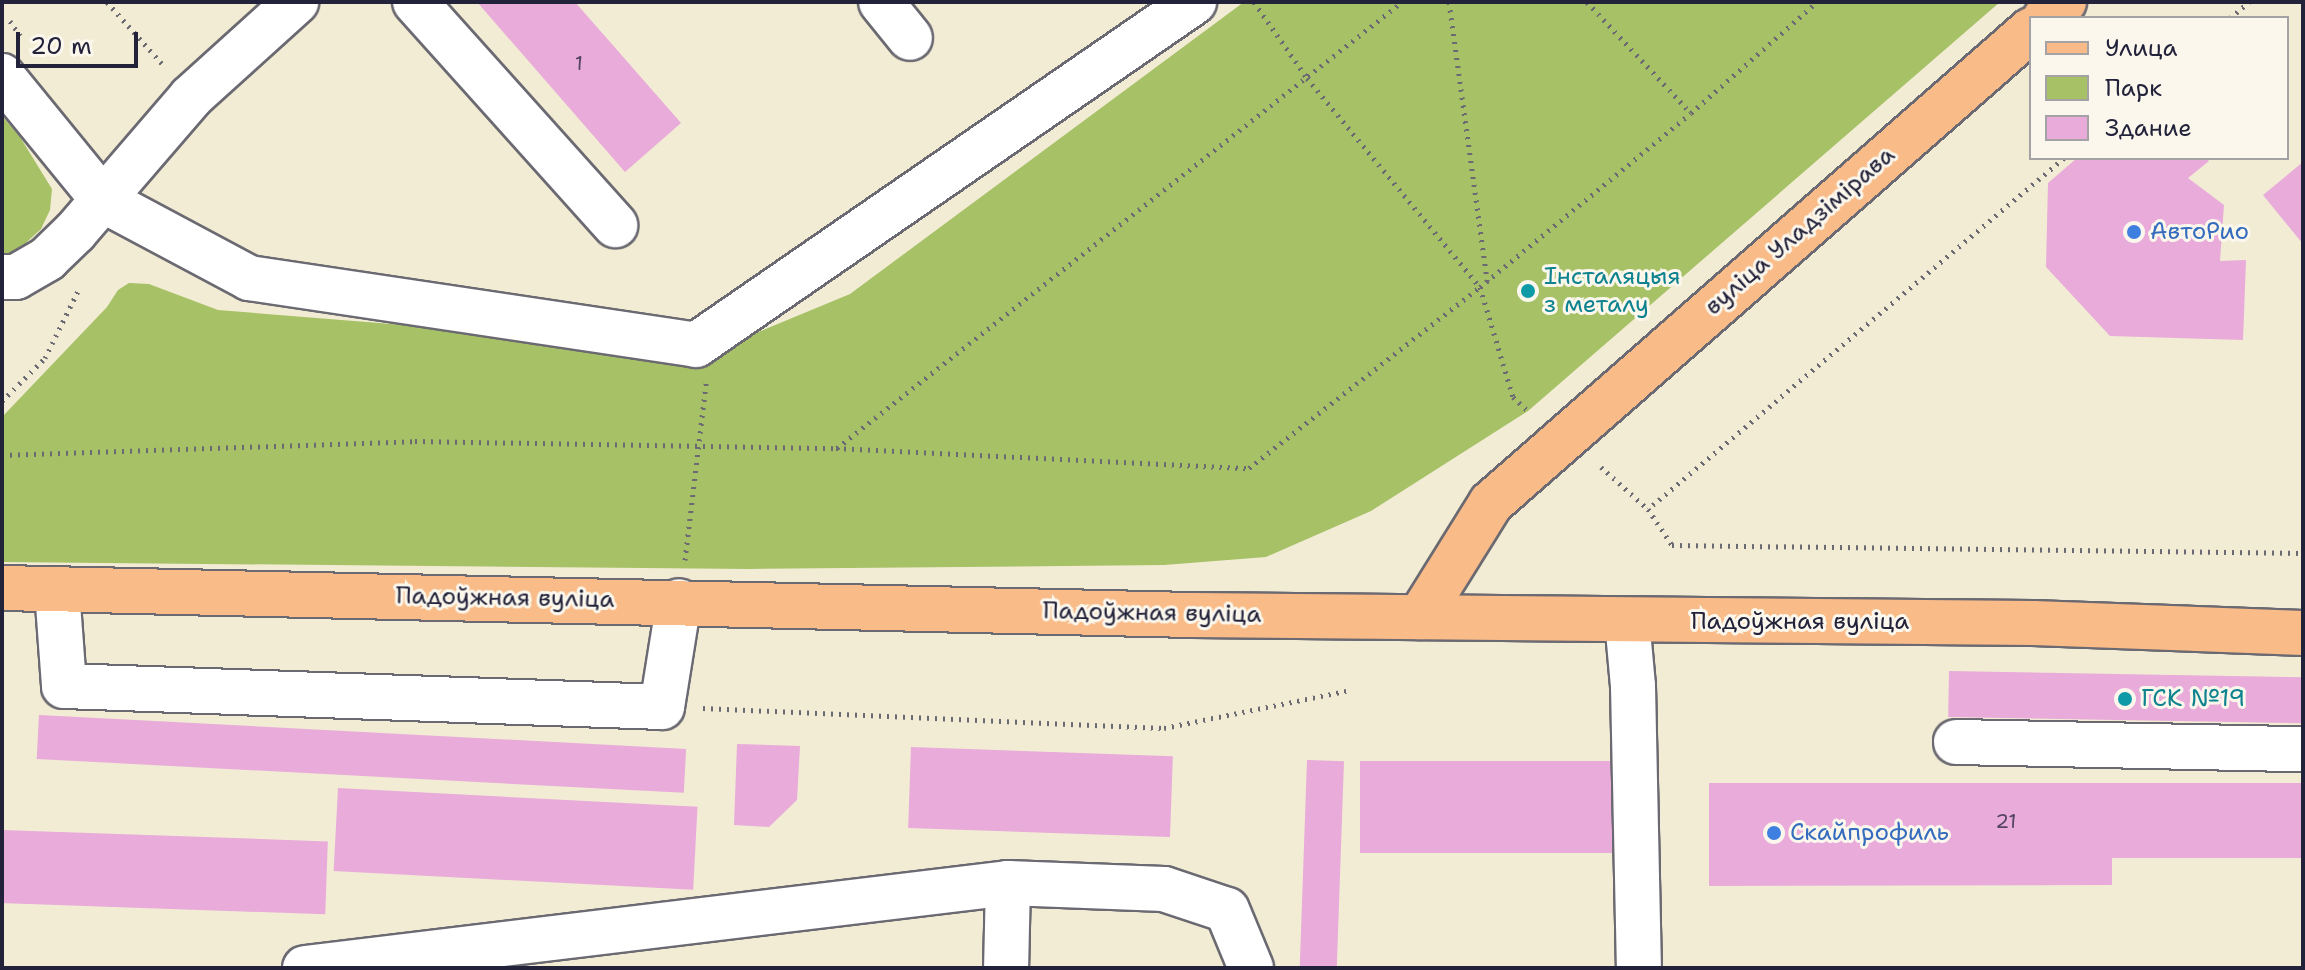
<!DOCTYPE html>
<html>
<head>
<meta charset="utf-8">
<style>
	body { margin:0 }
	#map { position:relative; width:2305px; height:970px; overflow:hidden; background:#f2ecd4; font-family:"Shantell Sans",sans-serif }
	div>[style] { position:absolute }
	.green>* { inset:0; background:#a7c167 }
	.building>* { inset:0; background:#e8abda; transform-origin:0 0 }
	.path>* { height:5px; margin-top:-2.5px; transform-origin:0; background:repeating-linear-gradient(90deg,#6b6971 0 2px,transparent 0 8px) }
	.roads { filter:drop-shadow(2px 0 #6b6971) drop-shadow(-2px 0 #6b6971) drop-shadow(0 2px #6b6971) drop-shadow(0 -2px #6b6971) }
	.minor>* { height:44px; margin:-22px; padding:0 22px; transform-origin:22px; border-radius:22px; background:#fff }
	.major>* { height:44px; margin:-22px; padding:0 22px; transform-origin:22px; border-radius:22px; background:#f9bc89 }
	.dots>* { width:22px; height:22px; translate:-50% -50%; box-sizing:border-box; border:4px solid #fbf7ec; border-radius:50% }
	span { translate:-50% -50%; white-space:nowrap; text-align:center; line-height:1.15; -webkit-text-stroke:6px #fbf7ec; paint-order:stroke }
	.number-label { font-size:20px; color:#544463 }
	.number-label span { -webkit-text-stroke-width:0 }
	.street-label { font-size:24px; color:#22223b }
	.shop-label { font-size:24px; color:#366cbe }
	.left { translate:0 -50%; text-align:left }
	.culture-label { font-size:24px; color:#0d838f }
	.frame { position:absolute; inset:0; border:4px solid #22223b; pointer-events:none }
	.legend { position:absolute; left:2029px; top:16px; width:260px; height:144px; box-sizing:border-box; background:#fbf7ec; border:2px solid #a4a2a5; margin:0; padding:10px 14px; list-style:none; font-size:24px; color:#22223b }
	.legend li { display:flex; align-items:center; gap:16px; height:40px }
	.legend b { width:40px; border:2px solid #a4a2a5 }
	.scale { position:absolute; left:16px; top:32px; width:122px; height:36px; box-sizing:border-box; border:4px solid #22223b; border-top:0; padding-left:10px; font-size:24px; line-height:28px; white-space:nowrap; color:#22223b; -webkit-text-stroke:6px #fbf7ec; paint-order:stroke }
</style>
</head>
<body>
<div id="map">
	<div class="green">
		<div style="clip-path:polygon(1244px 2px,2000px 2px,1528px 411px,1371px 511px,1266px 557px,1164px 565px,749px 569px,2px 562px,2px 417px,107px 307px,118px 290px,129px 283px,149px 284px,218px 310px,715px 350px,850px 294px)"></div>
		<div style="clip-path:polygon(2px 116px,20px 137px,52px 189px,50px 210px,41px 229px,17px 251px,2px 256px)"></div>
	</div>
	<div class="building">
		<div style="clip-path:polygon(477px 2px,575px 2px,681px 123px,625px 172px)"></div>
		<div style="clip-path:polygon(2077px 158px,2206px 158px,2209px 161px,2188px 178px,2224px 205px,2220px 261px,2246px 260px,2243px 340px,2110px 336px,2046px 267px,2048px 183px)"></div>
		<div style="clip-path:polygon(2303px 162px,2303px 244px,2263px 195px)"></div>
		<div style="left:1949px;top:671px;width:354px;height:46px;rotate:1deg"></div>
		<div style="left:39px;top:715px;width:648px;height:44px;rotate:3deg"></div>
		<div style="clip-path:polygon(737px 744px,800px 746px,797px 800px,769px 827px,734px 825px)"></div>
		<div style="left:911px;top:747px;width:262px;height:81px;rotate:2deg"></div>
		<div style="left:1307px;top:760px;width:37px;height:208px;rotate:2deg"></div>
		<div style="left:1360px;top:761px;width:252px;height:92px"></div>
		<div style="clip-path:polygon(1709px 783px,2303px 783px,2303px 858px,2112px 858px,2112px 885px,1709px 886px)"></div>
		<div style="left:338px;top:788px;width:360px;height:83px;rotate:3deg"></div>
		<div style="left:2px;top:830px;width:326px;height:73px;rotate:2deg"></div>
	</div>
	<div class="path">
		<div style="left:107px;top:2px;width:87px;rotate:48.3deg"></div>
		<div style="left:1254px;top:2px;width:93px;rotate:55.1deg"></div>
		<div style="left:1307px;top:78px;width:271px;rotate:50.4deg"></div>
		<div style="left:1480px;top:287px;width:273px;rotate:-39.5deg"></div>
		<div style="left:1691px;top:113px;width:168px;rotate:-41.4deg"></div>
		<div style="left:1449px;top:2px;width:282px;rotate:82.2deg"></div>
		<div style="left:1587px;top:2px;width:152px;rotate:46.9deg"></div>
		<div style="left:2230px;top:18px;width:25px;rotate:-40deg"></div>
		<div style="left:10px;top:21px;width:19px;rotate:55deg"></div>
		<div style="left:2064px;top:158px;width:544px;rotate:139.84deg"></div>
		<div style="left:1648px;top:509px;width:43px;rotate:56.3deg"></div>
		<div style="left:1672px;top:545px;width:631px;rotate:0.73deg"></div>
		<div style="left:2px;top:401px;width:61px;rotate:-45deg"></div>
		<div style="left:45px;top:358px;width:77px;rotate:-63.8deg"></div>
		<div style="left:837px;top:448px;width:720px;rotate:-38.29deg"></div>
		<div style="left:2px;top:455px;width:413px;rotate:-1.9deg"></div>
		<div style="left:415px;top:441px;width:421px;rotate:1deg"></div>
		<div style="left:836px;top:448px;width:413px;rotate:2.8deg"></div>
		<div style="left:1249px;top:468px;width:293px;rotate:-38.1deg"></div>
		<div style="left:1480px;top:287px;width:115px;rotate:73.3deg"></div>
		<div style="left:1513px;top:397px;width:21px;rotate:43deg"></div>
		<div style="left:1601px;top:467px;width:63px;rotate:41.8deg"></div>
		<div style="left:685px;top:560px;width:178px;rotate:-83.2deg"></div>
		<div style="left:703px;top:708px;width:461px;rotate:2.5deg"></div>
		<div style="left:1164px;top:728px;width:186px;rotate:-11.5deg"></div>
	</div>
	<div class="roads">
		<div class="minor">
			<div style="left:415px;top:2px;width:300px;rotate:48.1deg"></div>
			<div style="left:881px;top:2px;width:46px;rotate:51.1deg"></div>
			<div style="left:2px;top:76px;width:160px;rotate:50.8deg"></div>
			<div style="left:103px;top:200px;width:166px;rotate:28.1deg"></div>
			<div style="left:249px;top:278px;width:452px;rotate:8.5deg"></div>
			<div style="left:696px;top:345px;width:605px;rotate:-34.56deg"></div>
			<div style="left:2px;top:277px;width:14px"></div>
			<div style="left:16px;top:277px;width:36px;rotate:-30deg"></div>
			<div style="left:47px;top:259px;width:39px;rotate:-44deg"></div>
			<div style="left:75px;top:232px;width:178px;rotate:-49.3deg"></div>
			<div style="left:191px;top:97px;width:142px;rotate:-42.1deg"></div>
			<div style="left:57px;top:590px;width:96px;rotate:85.8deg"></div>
			<div style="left:64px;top:686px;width:598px;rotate:2.01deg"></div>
			<div style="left:662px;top:707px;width:107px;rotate:-80.9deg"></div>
			<div style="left:1627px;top:620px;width:66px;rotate:84.8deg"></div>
			<div style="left:1633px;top:686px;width:282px;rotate:88.8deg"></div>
			<div style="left:1956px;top:742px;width:347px;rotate:1.2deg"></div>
			<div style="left:1008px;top:883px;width:156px;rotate:2.2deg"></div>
			<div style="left:1164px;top:889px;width:66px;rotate:18.4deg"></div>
			<div style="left:1227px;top:910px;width:63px;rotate:67.5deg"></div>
			<div style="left:305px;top:968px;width:708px;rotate:-6.89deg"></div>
			<div style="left:1008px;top:883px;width:85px;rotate:91.3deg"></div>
		</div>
		<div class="major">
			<div style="left:2045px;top:18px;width:25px;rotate:-40deg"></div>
			<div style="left:2px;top:588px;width:1191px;rotate:1.3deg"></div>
			<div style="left:1193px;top:615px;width:840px;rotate:0.55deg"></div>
			<div style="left:2033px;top:623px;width:270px;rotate:2.1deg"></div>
			<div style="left:1420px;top:617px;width:134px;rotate:-58.1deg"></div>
			<div style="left:1491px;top:503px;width:718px;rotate:-41.22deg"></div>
		</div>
	</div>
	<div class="dots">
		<div style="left:2134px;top:232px;background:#3f7fe0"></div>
		<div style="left:1528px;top:291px;background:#0f9aa8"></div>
		<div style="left:2125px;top:699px;background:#0f9aa8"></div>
		<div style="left:1774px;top:833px;background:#3f7fe0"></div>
	</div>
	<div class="number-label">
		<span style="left:579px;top:63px">1</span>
		<span style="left:2006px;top:821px">21</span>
	</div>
	<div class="street-label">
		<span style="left:1800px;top:231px;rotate:-41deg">вуліца Уладзімірава</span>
		<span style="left:505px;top:598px;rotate:1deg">Падоўжная вуліца</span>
		<span style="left:1152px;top:613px;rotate:1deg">Падоўжная вуліца</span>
		<span style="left:1800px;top:622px">Падоўжная вуліца</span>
	</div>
	<div class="shop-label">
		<span class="left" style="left:2150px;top:232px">АвтоРио</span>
		<span class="left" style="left:1790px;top:833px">Скайпрофиль</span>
	</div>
	<div class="culture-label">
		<span class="left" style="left:1544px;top:291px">Інсталяцыя<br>з металу</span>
		<span class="left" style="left:2141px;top:699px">ГСК №19</span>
	</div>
	<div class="frame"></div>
	<ul class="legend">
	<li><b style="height:10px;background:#f9bc89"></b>Улица</li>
	<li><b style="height:22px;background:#a7c167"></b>Парк</li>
	<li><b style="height:22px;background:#e8abda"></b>Здание</li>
	</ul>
	<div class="scale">20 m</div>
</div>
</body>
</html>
